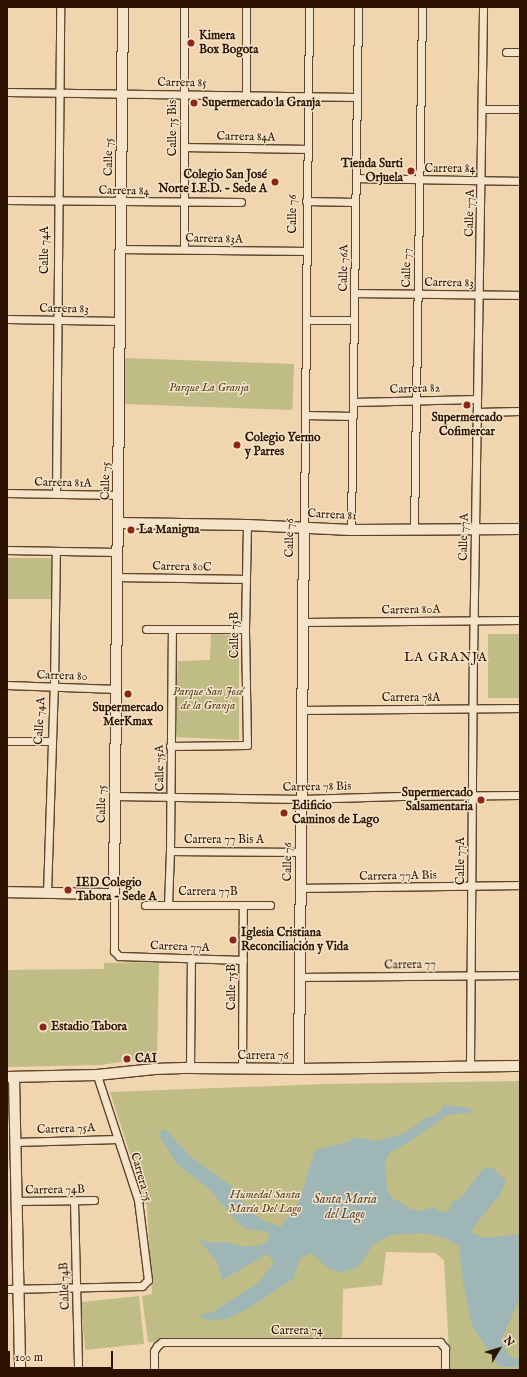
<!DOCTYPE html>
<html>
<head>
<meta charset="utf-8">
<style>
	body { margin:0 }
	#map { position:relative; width:527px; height:1377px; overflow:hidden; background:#f1d5ae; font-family:"IM FELL English",serif }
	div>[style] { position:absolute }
	.green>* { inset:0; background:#bfbc86; transform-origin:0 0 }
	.water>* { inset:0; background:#9eb6b5 }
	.roads { filter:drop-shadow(1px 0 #5e432c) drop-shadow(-1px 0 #5e432c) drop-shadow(0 1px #5e432c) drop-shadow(0 -1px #5e432c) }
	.street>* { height:7px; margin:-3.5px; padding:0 3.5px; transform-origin:3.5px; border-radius:3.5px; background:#f6e4ca }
	.secondary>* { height:10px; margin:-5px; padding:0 5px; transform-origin:5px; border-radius:5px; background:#f6e4ca }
	.dots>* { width:11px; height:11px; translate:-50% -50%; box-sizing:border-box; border:2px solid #f6e4ca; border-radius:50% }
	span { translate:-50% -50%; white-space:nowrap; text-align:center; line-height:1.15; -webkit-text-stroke:3px #f6e4ca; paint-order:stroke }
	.poi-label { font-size:12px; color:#2d1200; font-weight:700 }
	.left { translate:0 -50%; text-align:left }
	.right { translate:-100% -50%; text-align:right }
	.street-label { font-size:12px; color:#2d1200 }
	.park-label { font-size:12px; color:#594528; font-style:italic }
	.neighbourhood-label { font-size:13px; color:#2d1200; letter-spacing:1px }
	.water-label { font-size:13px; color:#554b3f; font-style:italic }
	.frame { position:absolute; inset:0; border:8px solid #2d1200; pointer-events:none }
	.north { position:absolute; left:479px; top:1329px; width:40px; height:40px; -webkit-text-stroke:3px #f6e4ca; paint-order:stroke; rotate:52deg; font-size:11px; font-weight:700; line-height:16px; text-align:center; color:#2d1200 }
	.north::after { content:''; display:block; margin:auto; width:14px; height:18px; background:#2d1200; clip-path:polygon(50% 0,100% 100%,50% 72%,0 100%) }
	.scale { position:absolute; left:8px; top:1351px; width:105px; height:18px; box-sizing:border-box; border:2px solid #2d1200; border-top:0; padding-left:5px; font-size:12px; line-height:14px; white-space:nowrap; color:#2d1200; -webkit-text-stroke:3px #f6e4ca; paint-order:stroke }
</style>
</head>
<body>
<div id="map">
	<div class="green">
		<div style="left:294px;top:364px;width:46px;height:169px;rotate:92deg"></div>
		<div style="left:7px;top:558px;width:44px;height:41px"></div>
		<div style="clip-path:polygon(211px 634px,239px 635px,239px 740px,175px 737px,178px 661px,210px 660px)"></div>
		<div style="left:520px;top:634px;width:64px;height:32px;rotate:90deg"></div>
		<div style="clip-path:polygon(159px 962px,157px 1057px,100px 1065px,7px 1067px,7px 970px,104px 969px,104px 963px)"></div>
		<div style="clip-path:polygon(520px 1081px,520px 1370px,450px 1370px,444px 1260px,435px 1253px,386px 1252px,382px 1285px,343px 1289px,342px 1342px,148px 1342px,142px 1296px,152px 1294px,147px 1207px,110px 1092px,325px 1084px)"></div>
		<div style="left:139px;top:1296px;width:48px;height:59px;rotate:84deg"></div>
	</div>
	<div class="water">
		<div style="clip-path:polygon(444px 1105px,468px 1108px,474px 1112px,447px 1115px,406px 1144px,391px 1152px,385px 1162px,387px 1189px,391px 1197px,411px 1209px,421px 1211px,433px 1207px,442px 1212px,450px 1210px,452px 1202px,462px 1197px,483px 1169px,493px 1168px,506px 1181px,499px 1196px,479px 1220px,471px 1232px,484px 1238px,520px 1234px,520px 1297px,501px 1340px,504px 1348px,512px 1359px,520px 1357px,520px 1364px,518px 1367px,499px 1367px,472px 1325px,463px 1282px,459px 1246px,445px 1238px,423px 1233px,390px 1235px,372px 1246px,358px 1267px,343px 1272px,329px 1269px,311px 1253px,301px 1258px,296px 1269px,294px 1278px,249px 1308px,227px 1319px,207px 1320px,198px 1315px,211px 1313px,258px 1283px,274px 1263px,268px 1254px,222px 1280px,217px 1262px,198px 1239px,212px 1243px,227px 1242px,244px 1247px,260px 1245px,269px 1240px,268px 1232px,246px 1229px,236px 1221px,210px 1190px,176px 1163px,158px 1133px,165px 1129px,190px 1156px,231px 1186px,250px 1211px,264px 1221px,281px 1227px,300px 1199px,315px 1150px,348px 1142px,355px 1137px,376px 1141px,405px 1133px,424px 1119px,438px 1114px)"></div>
	</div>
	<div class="roads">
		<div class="street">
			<div style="left:184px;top:7px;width:242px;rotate:90deg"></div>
			<div style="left:246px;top:7px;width:88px;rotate:90deg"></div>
			<div style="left:506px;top:52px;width:14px"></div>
			<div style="left:7px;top:92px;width:350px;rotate:0.8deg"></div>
			<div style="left:482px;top:109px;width:38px"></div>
			<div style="left:184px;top:147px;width:122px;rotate:0.9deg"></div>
			<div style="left:356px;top:178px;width:164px;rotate:1deg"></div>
			<div style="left:7px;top:200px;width:234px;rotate:0.5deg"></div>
			<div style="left:306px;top:201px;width:49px;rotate:1.2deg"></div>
			<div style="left:121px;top:249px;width:185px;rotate:0.6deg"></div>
			<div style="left:354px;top:293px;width:166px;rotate:0.7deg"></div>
			<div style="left:7px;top:319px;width:113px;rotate:1deg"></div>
			<div style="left:306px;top:320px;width:48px"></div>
			<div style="left:353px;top:402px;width:124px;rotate:-1.4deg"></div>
			<div style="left:477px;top:412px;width:43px;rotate:-1.3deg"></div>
			<div style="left:305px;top:415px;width:48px;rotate:1.2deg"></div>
			<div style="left:7px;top:493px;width:112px;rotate:1deg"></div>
			<div style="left:56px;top:494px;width:487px;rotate:-89.5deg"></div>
			<div style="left:304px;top:527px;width:520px;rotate:-89.45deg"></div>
			<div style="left:351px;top:530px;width:523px;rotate:-89.23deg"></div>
			<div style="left:414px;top:530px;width:523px;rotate:-89.12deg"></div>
			<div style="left:7px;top:550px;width:111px;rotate:1deg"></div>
			<div style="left:118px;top:577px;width:128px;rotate:0.9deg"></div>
			<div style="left:303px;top:622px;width:217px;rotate:-0.5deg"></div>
			<div style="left:146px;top:629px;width:99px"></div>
			<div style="left:7px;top:685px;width:110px;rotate:2.1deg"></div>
			<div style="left:302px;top:710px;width:218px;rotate:-0.5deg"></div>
			<div style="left:7px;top:741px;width:45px"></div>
			<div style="left:170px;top:746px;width:77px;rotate:-0.7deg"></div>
			<div style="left:247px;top:745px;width:116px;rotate:-91deg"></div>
			<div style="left:245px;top:629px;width:104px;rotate:-88.9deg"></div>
			<div style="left:115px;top:796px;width:186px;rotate:0.9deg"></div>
			<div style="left:301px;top:799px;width:100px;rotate:-1.7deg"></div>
			<div style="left:401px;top:796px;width:119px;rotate:-0.5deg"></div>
			<div style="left:170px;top:851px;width:131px;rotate:0.4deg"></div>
			<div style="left:300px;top:888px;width:220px;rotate:-0.8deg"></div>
			<div style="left:47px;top:893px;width:207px;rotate:-88.1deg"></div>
			<div style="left:54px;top:686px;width:135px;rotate:-89.2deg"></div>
			<div style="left:114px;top:894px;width:57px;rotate:90deg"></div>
			<div style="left:114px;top:951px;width:7px;rotate:45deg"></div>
			<div style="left:119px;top:956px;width:124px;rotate:1.8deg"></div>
			<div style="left:145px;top:905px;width:125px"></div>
			<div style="left:168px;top:905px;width:54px;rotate:-87.9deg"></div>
			<div style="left:170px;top:851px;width:221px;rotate:-89.5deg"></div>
			<div style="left:300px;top:977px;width:220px;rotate:-0.5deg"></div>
			<div style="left:470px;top:1067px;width:406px;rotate:-89.6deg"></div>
			<div style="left:473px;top:661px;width:654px;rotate:-89.12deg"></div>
			<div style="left:190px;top:1068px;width:110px;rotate:-89.5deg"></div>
			<div style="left:242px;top:1069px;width:164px;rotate:-89.7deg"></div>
			<div style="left:15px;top:1142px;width:103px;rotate:-1.7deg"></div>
			<div style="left:16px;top:1201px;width:78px;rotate:-0.7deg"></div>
			<div style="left:74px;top:1201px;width:169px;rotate:88.6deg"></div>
			<div style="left:7px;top:1289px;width:135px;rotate:-1.3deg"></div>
			<div style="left:142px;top:1286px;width:8px;rotate:-45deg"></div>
			<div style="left:148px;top:1280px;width:81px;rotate:-97.1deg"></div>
			<div style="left:138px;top:1200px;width:132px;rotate:-108.2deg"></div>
			<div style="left:154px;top:1370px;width:19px;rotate:-90deg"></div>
			<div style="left:154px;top:1351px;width:6px;rotate:-59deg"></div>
			<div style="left:157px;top:1346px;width:6px;rotate:-39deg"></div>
			<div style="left:162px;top:1342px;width:278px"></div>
			<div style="left:440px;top:1342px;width:8px;rotate:50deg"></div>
			<div style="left:445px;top:1348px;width:22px;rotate:90deg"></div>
		</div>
		<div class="secondary">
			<div style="left:118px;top:523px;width:129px;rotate:0.9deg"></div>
			<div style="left:247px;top:525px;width:104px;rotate:2.8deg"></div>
			<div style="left:351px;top:530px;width:169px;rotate:-0.3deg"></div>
			<div style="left:7px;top:892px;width:107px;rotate:1.1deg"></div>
			<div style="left:114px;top:894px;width:887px;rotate:-89.42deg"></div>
			<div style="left:299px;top:1069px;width:542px;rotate:-89.47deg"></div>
			<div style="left:7px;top:1077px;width:90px;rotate:-1.3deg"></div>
			<div style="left:97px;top:1075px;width:58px;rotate:-5.9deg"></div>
			<div style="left:155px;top:1069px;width:35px;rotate:-2deg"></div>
			<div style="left:190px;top:1068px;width:109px;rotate:0.5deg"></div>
			<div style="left:299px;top:1069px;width:221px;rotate:-0.8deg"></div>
			<div style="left:14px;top:1077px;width:293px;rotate:88.8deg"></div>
		</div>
	</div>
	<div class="dots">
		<div style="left:191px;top:43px;background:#8f2418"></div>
		<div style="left:194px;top:103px;background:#8f2418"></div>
		<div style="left:411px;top:171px;background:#8f2418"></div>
		<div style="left:275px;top:182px;background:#8f2418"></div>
		<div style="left:467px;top:405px;background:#8f2418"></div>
		<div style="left:237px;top:445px;background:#8f2418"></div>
		<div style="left:131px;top:530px;background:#8f2418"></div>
		<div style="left:128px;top:694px;background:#8f2418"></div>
		<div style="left:481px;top:800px;background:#8f2418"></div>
		<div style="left:284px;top:813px;background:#8f2418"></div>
		<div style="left:68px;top:890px;background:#8f2418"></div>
		<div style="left:233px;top:940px;background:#8f2418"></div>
		<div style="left:43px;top:1027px;background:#8f2418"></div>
		<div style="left:127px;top:1059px;background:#8f2418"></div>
	</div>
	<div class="poi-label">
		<span class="left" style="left:199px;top:43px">Kimera<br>Box Bogota</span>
		<span class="left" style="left:202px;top:103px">Supermercado la Granja</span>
		<span class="right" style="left:403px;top:171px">Tienda Surti<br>Orjuela</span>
		<span class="right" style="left:267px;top:182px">Colegio San José<br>Norte I.E.D. - Sede A</span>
		<span style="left:467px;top:425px">Supermercado<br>Cofimercar</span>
		<span class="left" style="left:245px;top:445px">Colegio Yermo<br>y Parres</span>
		<span class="left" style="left:139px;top:530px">La Manigua</span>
		<span style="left:128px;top:715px">Supermercado<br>MerKmax</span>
		<span class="right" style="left:473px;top:800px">Supermercado<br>Salsamentaria</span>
		<span class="left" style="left:292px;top:813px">Edificio<br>Caminos de Lago</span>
		<span class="left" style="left:76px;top:890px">IED Colegio<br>Tabora - Sede A</span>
		<span class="left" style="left:241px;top:940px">Iglesia Cristiana<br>Reconciliación y Vida</span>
		<span class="left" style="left:51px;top:1027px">Estadio Tabora</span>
		<span class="left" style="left:135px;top:1059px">CAI</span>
	</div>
	<div class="street-label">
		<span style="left:182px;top:83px;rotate:1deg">Carrera 85</span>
		<span style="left:173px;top:128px;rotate:-90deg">Calle 75 Bis</span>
		<span style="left:246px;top:137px;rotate:1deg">Carrera 84A</span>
		<span style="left:109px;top:157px;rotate:-89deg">Calle 75</span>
		<span style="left:450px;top:169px">Carrera 84</span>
		<span style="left:124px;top:191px;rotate:1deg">Carrera 84</span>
		<span style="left:470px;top:213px;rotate:-89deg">Calle 77A</span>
		<span style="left:293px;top:214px;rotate:-90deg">Calle 76</span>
		<span style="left:214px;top:239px;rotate:1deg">Carrera 83A</span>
		<span style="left:45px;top:250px;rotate:-90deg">Calle 74A</span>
		<span style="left:344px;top:268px;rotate:-89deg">Calle 76A</span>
		<span style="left:407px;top:268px;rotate:-89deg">Calle 77</span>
		<span style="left:449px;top:283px;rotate:1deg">Carrera 83</span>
		<span style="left:64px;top:309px;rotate:1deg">Carrera 83</span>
		<span style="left:415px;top:389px;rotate:-2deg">Carrera 82</span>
		<span style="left:106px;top:481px;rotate:-89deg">Calle 75</span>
		<span style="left:63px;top:483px;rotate:1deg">Carrera 81A</span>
		<span style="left:332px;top:515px;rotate:3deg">Carrera 81</span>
		<span style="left:464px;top:537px;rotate:-89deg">Calle 77A</span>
		<span style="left:290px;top:538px;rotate:-89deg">Calle 76</span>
		<span style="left:182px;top:567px;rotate:1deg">Carrera 80C</span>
		<span style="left:411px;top:610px;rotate:-1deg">Carrera 80A</span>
		<span style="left:235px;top:635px;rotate:-90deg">Calle 75B</span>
		<span style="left:62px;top:676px;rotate:2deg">Carrera 80</span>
		<span style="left:411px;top:698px">Carrera 78A</span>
		<span style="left:40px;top:721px;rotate:-87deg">Calle 74A</span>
		<span style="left:160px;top:768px;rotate:-91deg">Calle 75A</span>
		<span style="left:317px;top:787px;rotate:-1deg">Carrera 78 Bis</span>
		<span style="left:102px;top:804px;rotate:-89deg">Calle 75</span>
		<span style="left:224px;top:840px">Carrera 77 Bis A</span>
		<span style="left:461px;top:861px;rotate:-90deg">Calle 77A</span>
		<span style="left:288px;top:862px;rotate:-89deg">Calle 76</span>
		<span style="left:398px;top:876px;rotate:-1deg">Carrera 77A Bis</span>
		<span style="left:208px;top:892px">Carrera 77B</span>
		<span style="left:180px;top:947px;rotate:2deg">Carrera 77A</span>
		<span style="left:410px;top:965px;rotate:-1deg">Carrera 77</span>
		<span style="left:232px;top:987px;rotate:-90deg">Calle 75B</span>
		<span style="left:263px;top:1056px">Carrera 76</span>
		<span style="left:66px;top:1129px;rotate:-2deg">Carrera 75A</span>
		<span style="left:141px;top:1177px;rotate:74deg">Carrera 75</span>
		<span style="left:55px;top:1190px;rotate:-1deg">Carrera 74B</span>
		<span style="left:65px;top:1286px;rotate:-92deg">Calle 74B</span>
		<span style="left:297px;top:1331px">Carrera 74</span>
	</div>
	<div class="park-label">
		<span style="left:209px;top:388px">Parque La Granja</span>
		<span style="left:208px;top:699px">Parque San José<br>de la Granja</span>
		<span style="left:265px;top:1202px">Humedal Santa<br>María Del Lago</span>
	</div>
	<div class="neighbourhood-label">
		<span style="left:446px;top:658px">LA GRANJA</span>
	</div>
	<div class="water-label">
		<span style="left:345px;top:1208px">Santa Maria<br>del Lago</span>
	</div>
	<div class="frame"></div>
	<div class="north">N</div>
	<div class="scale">100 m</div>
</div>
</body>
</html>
